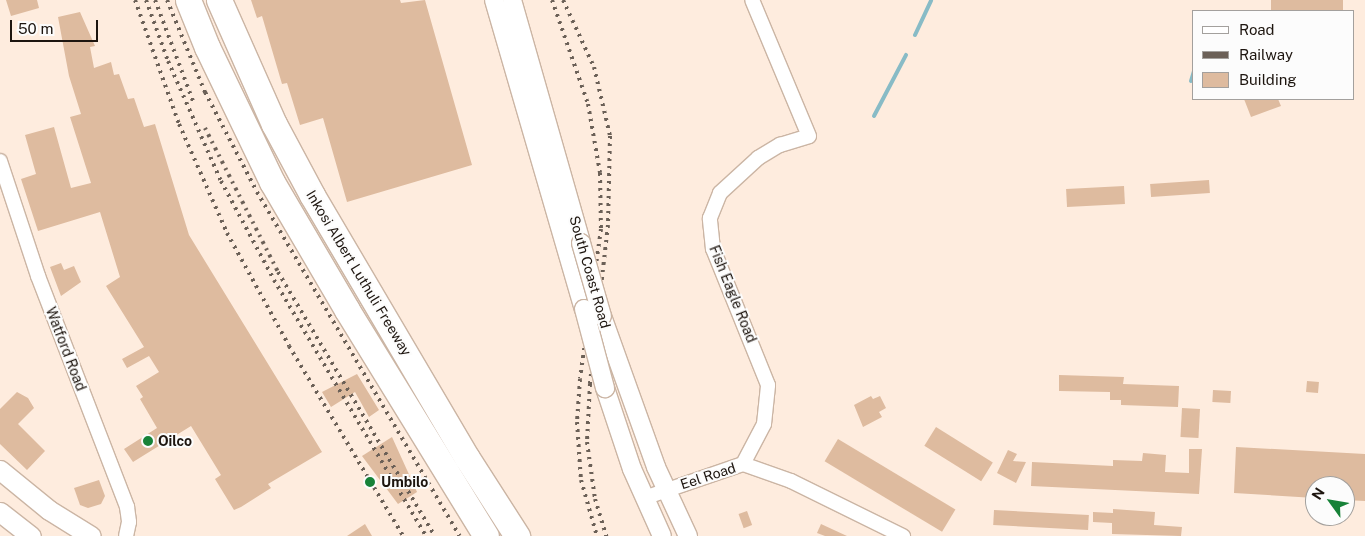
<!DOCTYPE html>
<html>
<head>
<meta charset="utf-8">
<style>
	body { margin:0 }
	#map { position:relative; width:1365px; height:536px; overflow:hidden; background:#feecde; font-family:"Public Sans",sans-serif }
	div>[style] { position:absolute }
	.stream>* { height:4px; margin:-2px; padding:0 2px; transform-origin:2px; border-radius:2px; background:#88bbc6 }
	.building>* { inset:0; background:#debb9f; transform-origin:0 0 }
	.roads { filter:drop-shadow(1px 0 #cbb5a4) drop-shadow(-1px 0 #cbb5a4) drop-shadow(0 1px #cbb5a4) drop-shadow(0 -1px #cbb5a4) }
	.minor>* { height:14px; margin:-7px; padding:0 7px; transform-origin:7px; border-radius:7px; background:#fff }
	.tertiary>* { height:18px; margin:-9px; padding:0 9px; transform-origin:9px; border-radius:9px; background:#fff }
	.secondary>* { height:19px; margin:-9.5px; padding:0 9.5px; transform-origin:9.5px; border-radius:9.5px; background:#fff }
	.motorway>* { height:25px; margin:-12.5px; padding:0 12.5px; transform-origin:12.5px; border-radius:12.5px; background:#fff }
	.rail>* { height:4px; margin-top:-2px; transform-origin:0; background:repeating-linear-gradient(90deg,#6b6057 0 2.5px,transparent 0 7.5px) }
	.bridges { filter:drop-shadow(1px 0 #cbb5a4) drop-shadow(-1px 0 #cbb5a4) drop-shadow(0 1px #cbb5a4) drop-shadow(0 -1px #cbb5a4) }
	.tertiary-bridge>* { height:18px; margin:-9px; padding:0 9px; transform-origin:9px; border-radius:9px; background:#fff }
	.dots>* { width:14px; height:14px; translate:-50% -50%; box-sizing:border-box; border:2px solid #fcfcfc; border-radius:50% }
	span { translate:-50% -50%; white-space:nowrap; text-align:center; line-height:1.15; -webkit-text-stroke:4px #fcfcfc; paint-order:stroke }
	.street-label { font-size:14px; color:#1d150f }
	.poi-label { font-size:14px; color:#1d150f; font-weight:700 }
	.left { translate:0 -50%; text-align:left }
	.legend { position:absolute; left:1192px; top:10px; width:162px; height:90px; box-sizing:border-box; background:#fcfcfc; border:1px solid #a3a09d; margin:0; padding:6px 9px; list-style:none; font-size:15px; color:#1d150f }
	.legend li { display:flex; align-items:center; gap:10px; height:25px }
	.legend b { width:25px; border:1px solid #a3a09d }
	.north { position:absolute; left:1305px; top:476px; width:50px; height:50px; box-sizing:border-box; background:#fcfcfc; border:1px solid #a3a09d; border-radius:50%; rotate:302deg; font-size:14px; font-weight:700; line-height:20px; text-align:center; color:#1d150f }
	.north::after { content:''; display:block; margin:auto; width:18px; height:22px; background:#178238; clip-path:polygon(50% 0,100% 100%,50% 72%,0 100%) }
	.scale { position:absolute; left:10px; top:20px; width:88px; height:22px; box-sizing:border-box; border:2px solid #1d150f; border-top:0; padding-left:6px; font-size:15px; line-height:18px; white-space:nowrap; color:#1d150f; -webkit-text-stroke:4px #fcfcfc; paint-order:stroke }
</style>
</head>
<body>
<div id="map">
	<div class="stream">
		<div style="left:915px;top:35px;width:38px;rotate:-65deg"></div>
		<div style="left:1191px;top:81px;width:10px;rotate:-73deg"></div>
		<div style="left:874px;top:116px;width:69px;rotate:-62.3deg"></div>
	</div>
	<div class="building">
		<div style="clip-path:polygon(6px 0,37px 0,39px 8px,11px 16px)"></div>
		<div style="clip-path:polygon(251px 0,400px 0,401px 3px,425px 0,472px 165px,347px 202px,323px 118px,300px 125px,287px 83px,282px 84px,262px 16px,257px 18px)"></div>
		<div style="left:1271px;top:0;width:72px;height:12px"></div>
		<div style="clip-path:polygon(80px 12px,95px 46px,90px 47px,94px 68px,111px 62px,114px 75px,119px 74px,128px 99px,134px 98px,144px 127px,155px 124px,189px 235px,322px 452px,268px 484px,271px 488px,241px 507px,234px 510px,215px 479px,221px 475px,191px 426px,133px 462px,124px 449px,157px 428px,140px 399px,143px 397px,136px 386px,159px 372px,149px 356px,127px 368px,122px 359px,144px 347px,106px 286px,120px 277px,100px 212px,38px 231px,21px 179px,36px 174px,25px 135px,54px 127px,71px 188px,91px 183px,70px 117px,81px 114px,69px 76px,58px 17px)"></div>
		<div style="clip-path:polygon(1244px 99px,1278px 99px,1281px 106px,1251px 117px)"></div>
		<div style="left:1209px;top:180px;width:13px;height:59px;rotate:86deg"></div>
		<div style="left:1124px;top:186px;width:18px;height:58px;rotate:87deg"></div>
		<div style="clip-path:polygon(61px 263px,64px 270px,74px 266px,81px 282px,61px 296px,50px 267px)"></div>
		<div style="clip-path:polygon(357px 374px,379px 410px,369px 417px,355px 392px,331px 407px,322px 392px)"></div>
		<div style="clip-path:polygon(1059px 375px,1124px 377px,1123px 384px,1179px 386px,1178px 407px,1121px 405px,1121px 400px,1110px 400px,1110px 392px,1059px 391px)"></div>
		<div style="left:1307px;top:381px;width:12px;height:11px;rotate:5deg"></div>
		<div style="left:1213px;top:390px;width:18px;height:12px;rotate:3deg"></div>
		<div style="clip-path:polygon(17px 392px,28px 398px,34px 408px,18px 424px,45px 451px,27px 470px,0 444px,0 409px)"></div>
		<div style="clip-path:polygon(871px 396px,873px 399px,880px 396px,886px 408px,879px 412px,882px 417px,863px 427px,854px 405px)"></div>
		<div style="left:1182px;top:408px;width:18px;height:29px;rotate:3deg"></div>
		<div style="left:936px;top:427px;width:67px;height:22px;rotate:32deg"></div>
		<div style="clip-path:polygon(392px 437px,417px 492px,398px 504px,362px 456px)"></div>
		<div style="left:838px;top:439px;width:137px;height:26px;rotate:31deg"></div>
		<div style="clip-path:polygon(1236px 447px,1365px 454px,1365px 501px,1345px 500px,1345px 486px,1315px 486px,1315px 498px,1234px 493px)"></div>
		<div style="clip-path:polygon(1189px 449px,1202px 449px,1199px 494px,1031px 486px,1032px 462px,1113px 466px,1113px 460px,1142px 461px,1143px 453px,1166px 455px,1165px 472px,1189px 473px)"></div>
		<div style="clip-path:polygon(1008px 450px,1017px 454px,1013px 461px,1026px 462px,1016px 483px,997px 473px)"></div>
		<div style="clip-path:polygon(99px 480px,105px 496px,101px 504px,88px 508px,80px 505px,74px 488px)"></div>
		<div style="clip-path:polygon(1113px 509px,1155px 512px,1154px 525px,1182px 527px,1181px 536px,1112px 534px,1112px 523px,1093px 522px,1093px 512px,1113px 513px)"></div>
		<div style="left:994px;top:510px;width:95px;height:15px;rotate:3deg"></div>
		<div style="left:747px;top:511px;width:15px;height:9px;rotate:70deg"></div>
		<div style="clip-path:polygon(365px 524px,372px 536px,347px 536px)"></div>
		<div style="clip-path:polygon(821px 524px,847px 536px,825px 536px,817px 533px)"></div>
	</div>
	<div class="roads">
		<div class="minor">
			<div style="left:0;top:161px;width:121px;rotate:71.7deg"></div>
			<div style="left:38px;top:276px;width:248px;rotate:68.9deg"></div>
			<div style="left:127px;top:507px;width:15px;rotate:82deg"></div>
			<div style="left:129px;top:522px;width:14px;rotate:102deg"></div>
			<div style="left:743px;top:464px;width:45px;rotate:-62.3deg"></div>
			<div style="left:764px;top:424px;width:39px;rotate:-84deg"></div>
			<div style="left:768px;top:385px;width:147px;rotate:-112deg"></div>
			<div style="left:713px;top:249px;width:31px;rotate:-96deg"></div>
			<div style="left:710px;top:218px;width:27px;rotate:-68deg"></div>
			<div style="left:720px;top:193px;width:52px;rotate:-42.6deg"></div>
			<div style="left:758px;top:158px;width:26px;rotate:-31deg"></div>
			<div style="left:780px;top:145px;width:30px;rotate:-17deg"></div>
			<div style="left:809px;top:136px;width:147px;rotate:-112.7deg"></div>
			<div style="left:644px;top:498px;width:105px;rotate:-19deg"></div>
			<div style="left:743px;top:464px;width:51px;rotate:19.5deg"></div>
			<div style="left:791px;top:481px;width:125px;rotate:26.2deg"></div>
		</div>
		<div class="tertiary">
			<div style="left:494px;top:0;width:322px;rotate:73.8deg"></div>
			<div style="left:512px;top:0;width:253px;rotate:74.1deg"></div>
			<div style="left:602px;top:316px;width:160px;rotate:70.3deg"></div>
			<div style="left:656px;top:467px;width:76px;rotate:65.1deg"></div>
			<div style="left:605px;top:388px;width:85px;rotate:71.6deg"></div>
			<div style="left:632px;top:469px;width:73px;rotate:65.9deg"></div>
		</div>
		<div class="secondary">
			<div style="left:0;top:470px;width:63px;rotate:39.2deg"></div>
			<div style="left:49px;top:510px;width:49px;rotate:31.8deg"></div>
			<div style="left:0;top:512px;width:39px;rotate:38deg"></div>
		</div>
		<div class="motorway">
			<div style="left:188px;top:0;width:51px;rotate:68deg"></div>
			<div style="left:207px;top:47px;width:150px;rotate:64.3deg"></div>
			<div style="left:272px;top:182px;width:148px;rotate:59.6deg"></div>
			<div style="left:347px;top:310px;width:265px;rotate:58.4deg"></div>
			<div style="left:219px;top:0;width:136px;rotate:66.1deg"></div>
			<div style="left:274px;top:124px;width:81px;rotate:61.8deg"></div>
			<div style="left:312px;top:195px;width:305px;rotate:59.5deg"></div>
			<div style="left:467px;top:458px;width:93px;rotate:57.3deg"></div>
		</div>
	</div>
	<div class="rail">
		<div style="left:135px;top:0;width:132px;rotate:70.5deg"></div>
		<div style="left:179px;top:124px;width:119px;rotate:66.2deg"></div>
		<div style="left:227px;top:233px;width:129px;rotate:61.2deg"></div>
		<div style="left:289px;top:346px;width:222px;rotate:59deg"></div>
		<div style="left:146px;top:0;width:65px;rotate:70.2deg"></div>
		<div style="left:168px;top:61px;width:131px;rotate:66.2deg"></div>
		<div style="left:221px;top:181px;width:112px;rotate:61.8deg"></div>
		<div style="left:274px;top:280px;width:298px;rotate:59.3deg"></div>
		<div style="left:155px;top:0;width:108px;rotate:69.4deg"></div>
		<div style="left:167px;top:0;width:100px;rotate:67.6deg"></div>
		<div style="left:205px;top:92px;width:113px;rotate:62.5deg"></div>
		<div style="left:257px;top:192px;width:399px;rotate:59.5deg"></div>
		<div style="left:552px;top:0;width:110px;rotate:70.9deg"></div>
		<div style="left:588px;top:104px;width:70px;rotate:80.1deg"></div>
		<div style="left:600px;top:173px;width:56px;rotate:89deg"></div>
		<div style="left:601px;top:229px;width:151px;rotate:98deg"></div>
		<div style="left:580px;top:379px;width:43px;rotate:94deg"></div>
		<div style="left:577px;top:422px;width:58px;rotate:86.1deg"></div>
		<div style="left:581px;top:480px;width:58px;rotate:74.1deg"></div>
		<div style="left:563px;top:0;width:74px;rotate:65.2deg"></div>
		<div style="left:594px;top:67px;width:71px;rotate:76.9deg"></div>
		<div style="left:610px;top:136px;width:89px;rotate:91.3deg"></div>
		<div style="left:608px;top:225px;width:160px;rotate:96.5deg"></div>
		<div style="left:590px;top:384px;width:58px;rotate:93deg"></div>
		<div style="left:587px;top:442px;width:58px;rotate:82deg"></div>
		<div style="left:595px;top:499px;width:39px;rotate:73deg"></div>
		<div style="left:205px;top:128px;width:161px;rotate:63.1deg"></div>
		<div style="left:278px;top:272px;width:307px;rotate:59.3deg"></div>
	</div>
	<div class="bridges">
		<div class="tertiary-bridge">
			<div style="left:581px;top:243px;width:76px;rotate:74deg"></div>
			<div style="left:584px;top:309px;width:82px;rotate:75.1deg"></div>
		</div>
	</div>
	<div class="dots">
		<div style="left:148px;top:441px;background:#178238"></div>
		<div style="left:370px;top:482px;background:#178238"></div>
	</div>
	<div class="street-label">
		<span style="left:590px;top:272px;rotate:74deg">South Coast Road</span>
		<span style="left:359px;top:273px;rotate:59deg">Inkosi Albert Luthuli Freeway</span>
		<span style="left:733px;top:294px;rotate:68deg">Fish Eagle Road</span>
		<span style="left:66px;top:349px;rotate:69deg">Watford Road</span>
		<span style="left:708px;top:476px;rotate:-18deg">Eel Road</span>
	</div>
	<div class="poi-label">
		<span class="left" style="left:158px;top:441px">Oilco</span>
		<span class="left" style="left:381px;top:482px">Umbilo</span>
	</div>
	<ul class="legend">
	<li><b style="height:6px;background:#fff"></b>Road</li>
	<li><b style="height:6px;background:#6b6057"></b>Railway</li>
	<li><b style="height:14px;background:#debb9f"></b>Building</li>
	</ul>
	<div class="north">N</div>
	<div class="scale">50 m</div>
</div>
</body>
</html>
